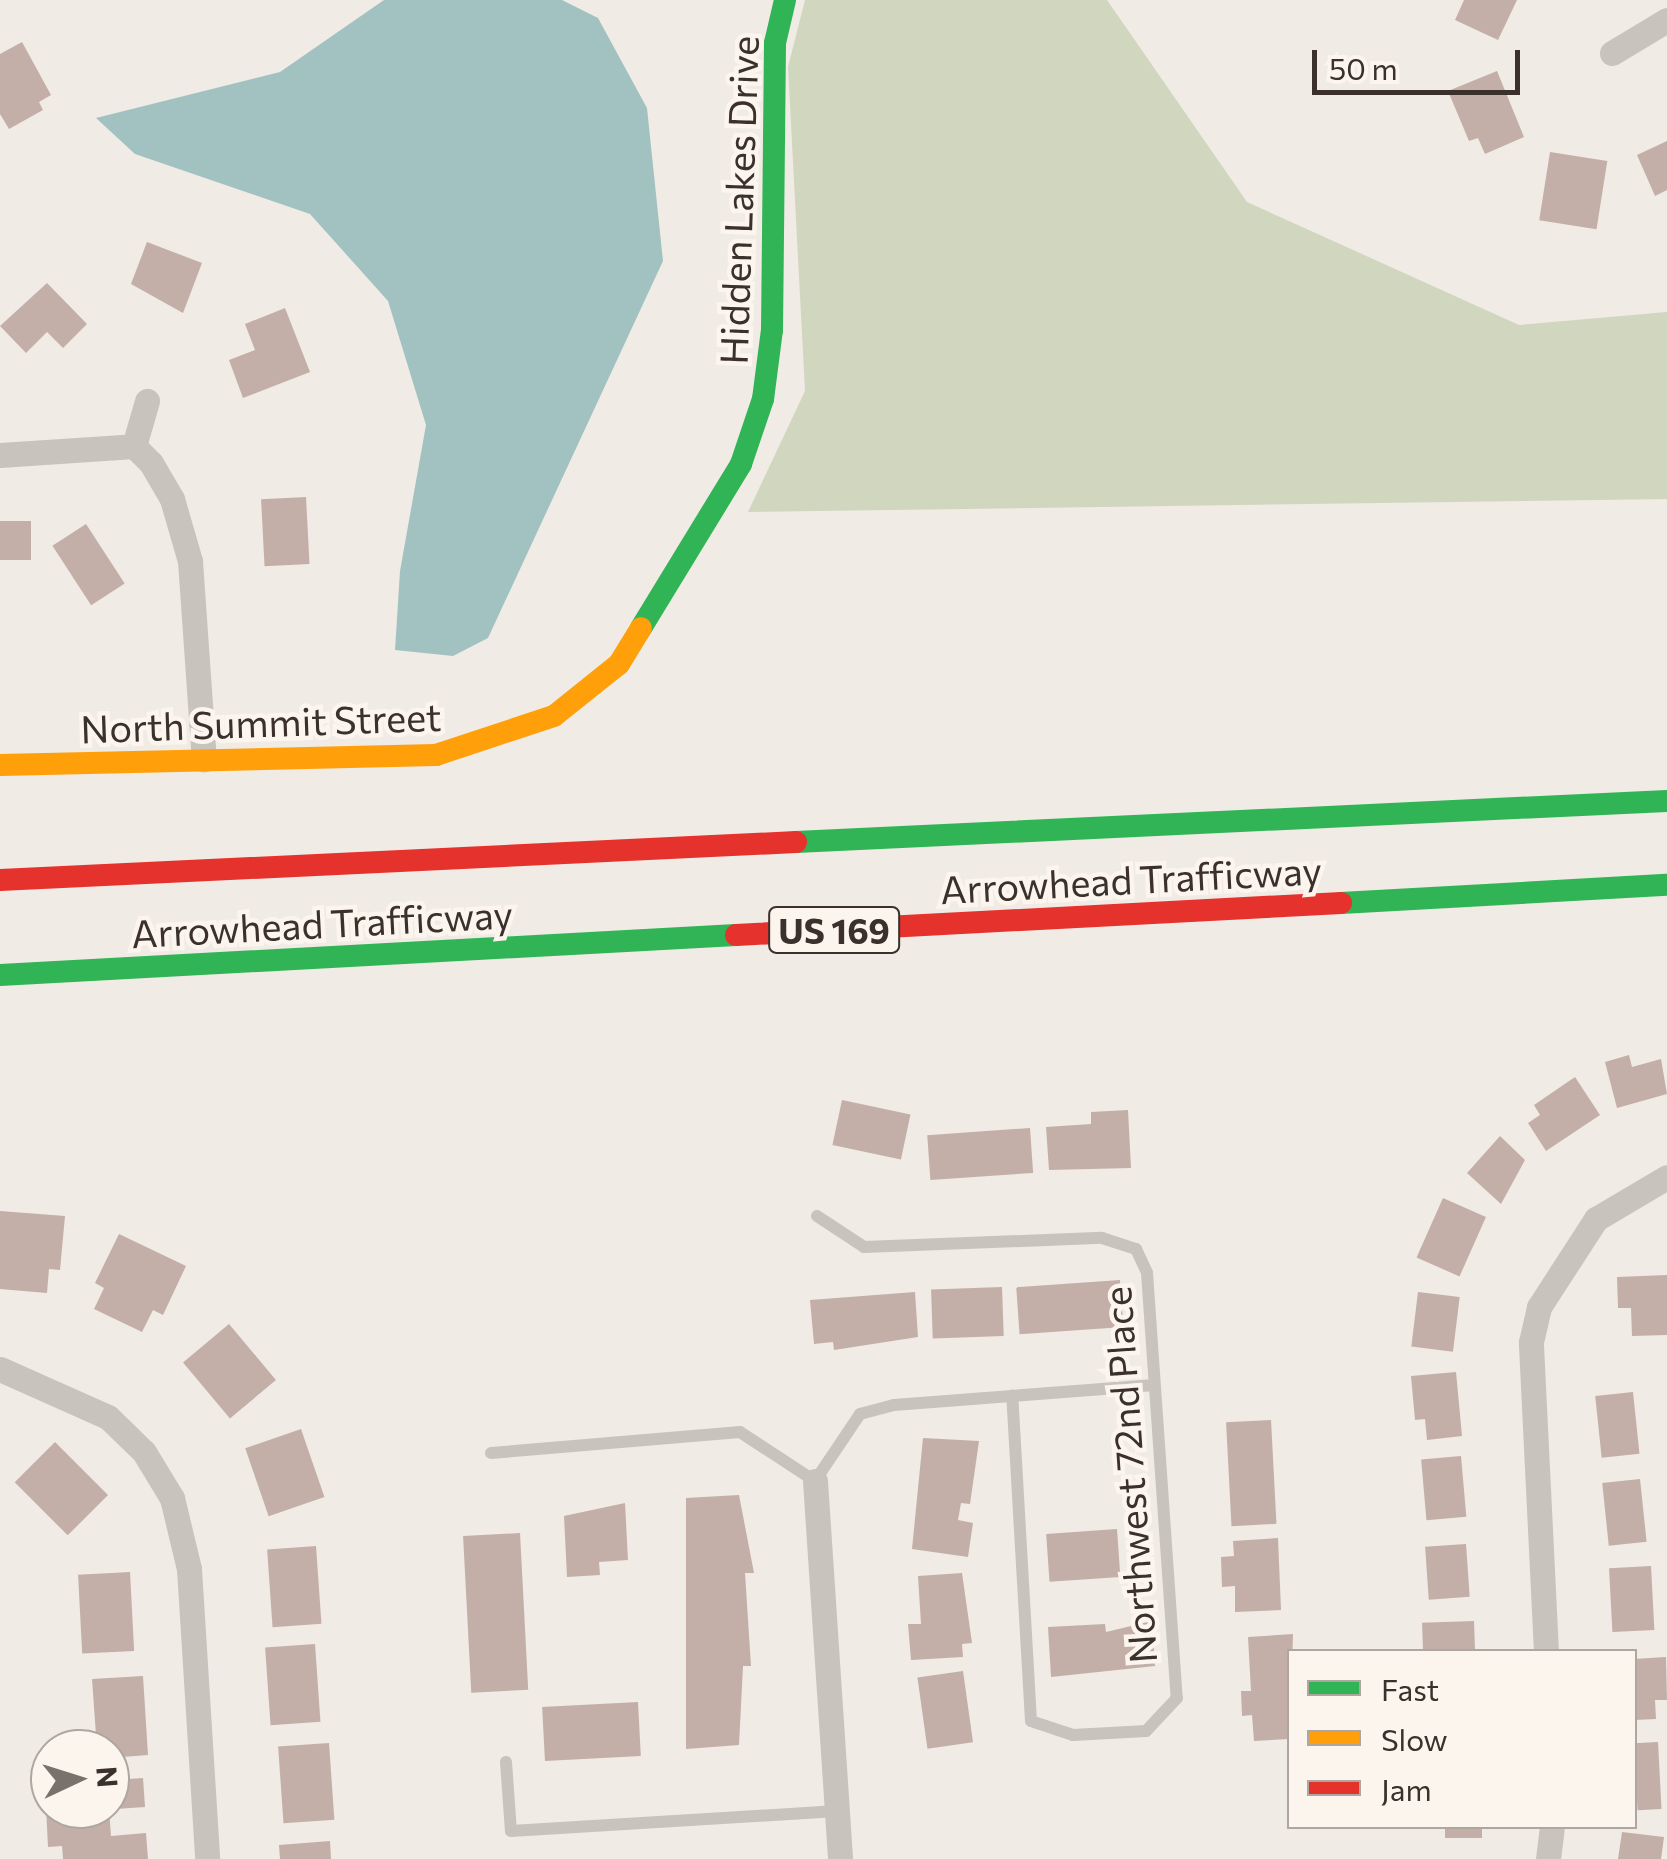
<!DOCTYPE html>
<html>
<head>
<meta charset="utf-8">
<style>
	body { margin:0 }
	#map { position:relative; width:1667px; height:1859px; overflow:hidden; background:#f0ebe5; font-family:Commissioner,sans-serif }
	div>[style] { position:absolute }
	.green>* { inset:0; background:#d1d6bf }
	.water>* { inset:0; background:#a1c2c1 }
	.building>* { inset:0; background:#c3afa7; transform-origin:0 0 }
	.lane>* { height:12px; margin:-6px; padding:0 6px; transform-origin:6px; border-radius:6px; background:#c9c3be }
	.street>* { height:25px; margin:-12.5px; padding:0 12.5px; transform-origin:12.5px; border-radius:12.5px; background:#c9c3be }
	.fast>* { height:22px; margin:-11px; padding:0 11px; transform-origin:11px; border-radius:11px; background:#30b455 }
	.slow>* { height:22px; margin:-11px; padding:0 11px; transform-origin:11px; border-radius:11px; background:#ff9f0a }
	.jam>* { height:22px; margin:-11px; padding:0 11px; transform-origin:11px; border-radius:11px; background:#e5322d }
	span { translate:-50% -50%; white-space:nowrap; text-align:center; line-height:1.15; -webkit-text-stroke:9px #fbf5ee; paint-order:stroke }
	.shield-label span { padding:2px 8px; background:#fbf5ee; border:2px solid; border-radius:8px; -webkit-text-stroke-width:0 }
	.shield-label { font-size:35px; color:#3b302b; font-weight:700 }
	.street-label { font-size:38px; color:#3b302b }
	.legend { position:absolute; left:1287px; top:1649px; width:350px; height:180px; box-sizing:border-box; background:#fbf5ee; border:2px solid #aea6a0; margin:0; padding:12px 18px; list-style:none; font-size:30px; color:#3b302b }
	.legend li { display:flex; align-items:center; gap:20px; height:50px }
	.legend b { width:50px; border:2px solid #aea6a0 }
	.north { position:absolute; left:30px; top:1729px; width:100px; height:100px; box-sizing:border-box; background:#fbf5ee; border:2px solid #aea6a0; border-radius:50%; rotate:86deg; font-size:28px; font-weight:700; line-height:40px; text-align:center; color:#3b302b }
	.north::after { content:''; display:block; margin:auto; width:35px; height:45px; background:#7a716c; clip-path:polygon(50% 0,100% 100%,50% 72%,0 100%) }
	.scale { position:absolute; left:1312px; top:50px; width:208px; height:45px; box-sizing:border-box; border:5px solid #3b302b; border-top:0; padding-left:12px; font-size:30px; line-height:35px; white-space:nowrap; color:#3b302b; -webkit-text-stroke:8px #fbf5ee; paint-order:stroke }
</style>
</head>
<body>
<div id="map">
	<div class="green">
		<div style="clip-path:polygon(805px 0,1107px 0,1247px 202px,1519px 325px,1667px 312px,1667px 499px,748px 512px,805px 391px,788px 67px)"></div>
	</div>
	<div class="water">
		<div style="clip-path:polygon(384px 0,562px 0,598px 18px,647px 108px,663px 261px,488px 638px,453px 656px,395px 650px,400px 571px,426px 425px,388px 301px,310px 214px,135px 154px,96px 118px,280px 72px)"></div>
	</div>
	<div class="building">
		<div style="clip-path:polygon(1464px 0,1517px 0,1498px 40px,1455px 20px)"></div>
		<div style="clip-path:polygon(22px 42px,51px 95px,39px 102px,43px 110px,9px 129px,0 114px,0 54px)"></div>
		<div style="clip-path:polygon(1497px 71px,1524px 137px,1485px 154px,1478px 138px,1469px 141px,1448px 91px)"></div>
		<div style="clip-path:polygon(1667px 141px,1667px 190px,1655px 196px,1637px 155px)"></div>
		<div style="left:1550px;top:152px;width:58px;height:69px;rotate:9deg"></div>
		<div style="clip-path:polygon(147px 242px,202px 263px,183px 313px,131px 284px)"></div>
		<div style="clip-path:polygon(47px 283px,87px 324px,63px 348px,47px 332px,26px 353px,0 326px)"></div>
		<div style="clip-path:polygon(285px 308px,310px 372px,243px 398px,229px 360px,255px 350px,245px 324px)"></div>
		<div style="left:306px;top:497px;width:67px;height:45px;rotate:87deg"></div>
		<div style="left:0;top:521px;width:31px;height:39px"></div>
		<div style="left:86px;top:524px;width:71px;height:40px;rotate:57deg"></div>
		<div style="clip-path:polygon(1629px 1055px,1632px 1067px,1661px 1059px,1667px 1094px,1617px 1108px,1605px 1062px)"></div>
		<div style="clip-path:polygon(1575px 1077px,1600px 1115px,1546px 1151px,1528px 1123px,1540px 1115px,1534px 1105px)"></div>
		<div style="left:842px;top:1100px;width:70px;height:46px;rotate:12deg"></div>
		<div style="clip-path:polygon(1128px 1110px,1131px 1168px,1049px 1170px,1046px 1127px,1091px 1124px,1091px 1112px)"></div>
		<div style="left:1030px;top:1128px;width:45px;height:103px;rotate:86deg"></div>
		<div style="clip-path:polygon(1500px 1136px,1525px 1160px,1501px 1204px,1467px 1173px)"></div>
		<div style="left:1443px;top:1198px;width:47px;height:65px;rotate:24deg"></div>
		<div style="clip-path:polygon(0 1211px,65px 1216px,60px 1270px,49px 1269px,47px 1293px,0 1289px)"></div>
		<div style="clip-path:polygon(119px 1234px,186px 1266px,163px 1315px,153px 1310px,142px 1332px,94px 1309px,104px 1288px,95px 1283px)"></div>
		<div style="clip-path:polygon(1667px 1275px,1667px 1335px,1632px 1336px,1631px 1308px,1618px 1308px,1617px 1277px)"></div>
		<div style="left:1120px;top:1280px;width:47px;height:104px;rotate:86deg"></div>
		<div style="left:1002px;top:1287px;width:49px;height:71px;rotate:88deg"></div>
		<div style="clip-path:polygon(915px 1292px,918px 1337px,834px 1350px,833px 1342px,814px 1344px,810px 1300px)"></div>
		<div style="left:1418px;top:1292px;width:42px;height:55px;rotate:7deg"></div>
		<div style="left:229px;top:1324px;width:73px;height:60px;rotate:50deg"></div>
		<div style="clip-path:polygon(1456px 1372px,1462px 1436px,1427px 1440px,1425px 1419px,1415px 1420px,1411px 1376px)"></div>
		<div style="left:1633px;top:1392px;width:62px;height:38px;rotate:84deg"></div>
		<div style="left:1271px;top:1420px;width:104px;height:45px;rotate:87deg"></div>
		<div style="left:301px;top:1429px;width:72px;height:59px;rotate:71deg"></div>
		<div style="clip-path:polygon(923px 1438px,979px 1441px,970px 1504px,961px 1503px,958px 1520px,973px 1523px,968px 1557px,912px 1549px)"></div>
		<div style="left:55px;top:1442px;width:75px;height:57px;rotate:45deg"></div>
		<div style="left:1461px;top:1456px;width:61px;height:40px;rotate:85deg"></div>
		<div style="left:1640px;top:1479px;width:63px;height:38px;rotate:84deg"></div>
		<div style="clip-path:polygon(739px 1495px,754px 1573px,745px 1573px,751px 1666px,743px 1666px,739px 1745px,686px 1749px,686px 1498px)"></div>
		<div style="clip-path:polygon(625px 1503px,628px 1560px,599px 1562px,600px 1575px,567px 1577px,564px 1516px)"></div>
		<div style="left:1117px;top:1529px;width:48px;height:71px;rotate:86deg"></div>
		<div style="left:520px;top:1533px;width:157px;height:57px;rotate:87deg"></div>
		<div style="clip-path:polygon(1278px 1538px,1281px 1610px,1235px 1612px,1235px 1586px,1222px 1587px,1221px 1557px,1234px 1556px,1233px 1541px)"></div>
		<div style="left:1466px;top:1544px;width:53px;height:41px;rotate:86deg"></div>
		<div style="left:316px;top:1546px;width:78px;height:49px;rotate:86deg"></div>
		<div style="left:1651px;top:1566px;width:64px;height:42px;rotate:87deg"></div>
		<div style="left:130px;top:1572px;width:79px;height:52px;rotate:87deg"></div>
		<div style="clip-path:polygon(962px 1573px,972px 1643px,962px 1644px,963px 1657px,911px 1660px,908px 1624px,921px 1624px,918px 1576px)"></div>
		<div style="clip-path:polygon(1152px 1621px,1155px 1666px,1051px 1677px,1048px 1627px,1105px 1624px,1106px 1632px)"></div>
		<div style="left:1474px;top:1621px;width:31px;height:52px;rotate:88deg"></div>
		<div style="clip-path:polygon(1293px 1634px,1290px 1739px,1254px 1741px,1252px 1715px,1242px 1716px,1241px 1691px,1251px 1691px,1248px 1637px)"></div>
		<div style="left:315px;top:1644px;width:78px;height:50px;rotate:86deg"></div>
		<div style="clip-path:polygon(1666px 1657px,1667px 1700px,1655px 1700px,1656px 1719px,1634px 1720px,1634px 1659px)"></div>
		<div style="left:963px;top:1671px;width:72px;height:46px;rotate:82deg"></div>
		<div style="clip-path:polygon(143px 1676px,148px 1755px,110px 1758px,110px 1749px,97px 1749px,92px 1679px)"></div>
		<div style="left:638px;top:1702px;width:54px;height:96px;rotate:87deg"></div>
		<div style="left:1658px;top:1742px;width:67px;height:24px;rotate:87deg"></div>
		<div style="left:329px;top:1743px;width:77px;height:51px;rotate:86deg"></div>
		<div style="left:143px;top:1778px;width:29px;height:33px;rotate:86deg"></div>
		<div style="clip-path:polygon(46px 1807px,109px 1809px,111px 1836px,146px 1833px,148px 1859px,63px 1859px,62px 1846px,48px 1847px)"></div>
		<div style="left:1445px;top:1826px;width:37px;height:12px"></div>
		<div style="clip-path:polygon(1622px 1832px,1664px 1837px,1661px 1859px,1618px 1859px)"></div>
		<div style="clip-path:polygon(330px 1841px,331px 1859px,280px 1859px,279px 1845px)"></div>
	</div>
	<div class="lane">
		<div style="left:817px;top:1216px;width:56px;rotate:33.4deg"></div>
		<div style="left:864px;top:1247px;width:238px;rotate:-2.2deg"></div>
		<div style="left:1102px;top:1238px;width:36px;rotate:18deg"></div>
		<div style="left:1136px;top:1249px;width:26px;rotate:65deg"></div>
		<div style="left:1147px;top:1273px;width:426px;rotate:86deg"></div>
		<div style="left:1177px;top:1698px;width:45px;rotate:133.2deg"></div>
		<div style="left:1146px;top:1731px;width:73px;rotate:176.9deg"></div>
		<div style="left:1073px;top:1735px;width:44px;rotate:-161.6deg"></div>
		<div style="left:1031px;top:1721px;width:326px;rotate:-93.3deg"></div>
		<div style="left:491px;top:1453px;width:250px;rotate:-4.8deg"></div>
		<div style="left:740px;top:1432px;width:90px;rotate:33.2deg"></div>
		<div style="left:815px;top:1481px;width:81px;rotate:-56.1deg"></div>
		<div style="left:860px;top:1414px;width:35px;rotate:-15deg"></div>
		<div style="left:894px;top:1405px;width:258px;rotate:-4.4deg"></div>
		<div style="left:506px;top:1762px;width:69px;rotate:85.9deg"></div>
		<div style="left:511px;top:1831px;width:327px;rotate:-3.5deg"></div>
	</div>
	<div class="street">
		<div style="left:1612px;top:53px;width:64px;rotate:-31deg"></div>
		<div style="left:134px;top:446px;width:47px;rotate:-73.9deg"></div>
		<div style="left:0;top:455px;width:134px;rotate:-3.8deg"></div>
		<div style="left:134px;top:446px;width:24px;rotate:45deg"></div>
		<div style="left:151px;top:463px;width:42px;rotate:59.7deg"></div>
		<div style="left:172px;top:499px;width:65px;rotate:73.8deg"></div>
		<div style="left:190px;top:561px;width:199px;rotate:86deg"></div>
		<div style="left:0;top:1369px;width:118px;rotate:24deg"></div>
		<div style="left:108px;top:1417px;width:50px;rotate:44.2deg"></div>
		<div style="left:144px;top:1452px;width:54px;rotate:58.7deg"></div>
		<div style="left:172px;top:1498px;width:73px;rotate:76.5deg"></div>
		<div style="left:189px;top:1569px;width:291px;rotate:86.4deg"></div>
		<div style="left:815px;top:1481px;width:379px;rotate:86.2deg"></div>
		<div style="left:1546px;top:1652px;width:310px;rotate:-92.8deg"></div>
		<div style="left:1531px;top:1342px;width:36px;rotate:-77deg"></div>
		<div style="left:1539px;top:1307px;width:105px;rotate:-57.1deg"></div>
		<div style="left:1596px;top:1219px;width:82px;rotate:-30.6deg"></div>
		<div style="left:1548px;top:1859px;width:33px;rotate:-83deg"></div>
	</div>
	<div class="fast">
		<div style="left:641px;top:628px;width:192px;rotate:-58.6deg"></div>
		<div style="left:741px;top:464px;width:69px;rotate:-71.3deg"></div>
		<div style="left:763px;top:399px;width:70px;rotate:-82.6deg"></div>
		<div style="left:772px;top:330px;width:287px;rotate:-89.4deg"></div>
		<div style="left:775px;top:43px;width:44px;rotate:-76.9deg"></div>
		<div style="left:796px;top:842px;width:872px;rotate:-2.7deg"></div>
		<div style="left:1341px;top:903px;width:326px;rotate:-3.2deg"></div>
		<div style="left:0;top:975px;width:737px;rotate:-3.11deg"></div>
	</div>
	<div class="slow">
		<div style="left:0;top:765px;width:436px;rotate:-1.3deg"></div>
		<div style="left:436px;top:755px;width:124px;rotate:-18.3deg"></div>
		<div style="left:554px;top:716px;width:83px;rotate:-38.7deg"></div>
		<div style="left:619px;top:664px;width:42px;rotate:-58.6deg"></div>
	</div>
	<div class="jam">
		<div style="left:0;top:880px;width:797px;rotate:-2.73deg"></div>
		<div style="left:736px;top:935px;width:606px;rotate:-3.03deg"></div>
	</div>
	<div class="shield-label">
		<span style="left:834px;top:930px">US 169</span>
	</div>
	<div class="street-label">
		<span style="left:738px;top:200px;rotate:-88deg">Hidden Lakes Drive</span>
		<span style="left:261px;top:722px;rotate:-2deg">North Summit Street</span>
		<span style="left:1131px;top:879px;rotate:-3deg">Arrowhead Trafficway</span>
		<span style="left:322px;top:923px;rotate:-3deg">Arrowhead Trafficway</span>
		<span style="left:1129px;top:1475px;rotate:-94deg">Northwest 72nd Place</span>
	</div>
	<ul class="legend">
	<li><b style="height:12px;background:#30b455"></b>Fast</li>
	<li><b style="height:12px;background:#ff9f0a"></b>Slow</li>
	<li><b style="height:12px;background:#e5322d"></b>Jam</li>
	</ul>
	<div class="north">N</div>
	<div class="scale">50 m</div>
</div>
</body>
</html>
